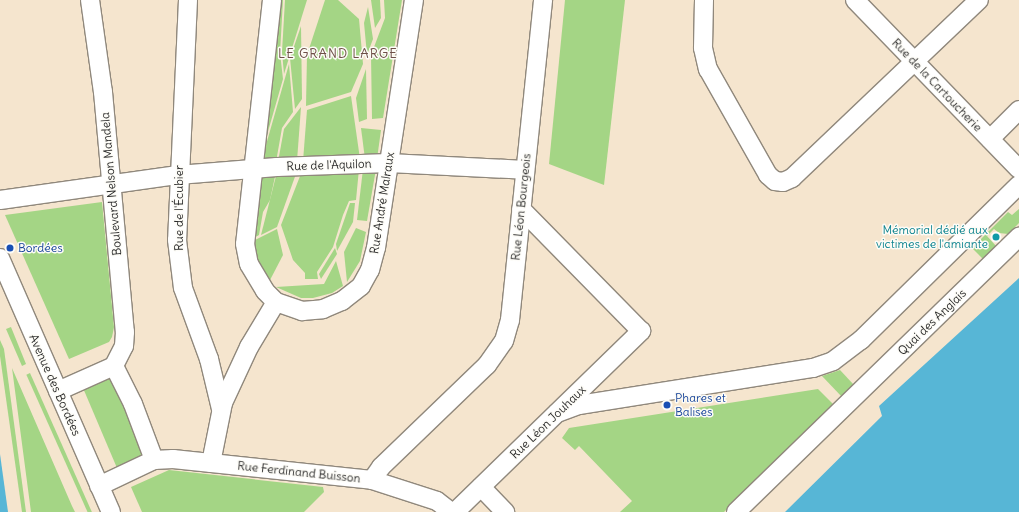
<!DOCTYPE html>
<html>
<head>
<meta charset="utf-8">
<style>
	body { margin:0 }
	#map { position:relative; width:1019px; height:512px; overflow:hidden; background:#f5e5ce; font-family:Delius,sans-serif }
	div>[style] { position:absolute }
	.green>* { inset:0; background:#a4d585; transform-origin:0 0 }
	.water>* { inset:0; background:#57b6d6 }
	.roads { filter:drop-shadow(1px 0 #90887c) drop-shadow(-1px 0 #90887c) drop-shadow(0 1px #90887c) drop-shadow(0 -1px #90887c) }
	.minor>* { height:18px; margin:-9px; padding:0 9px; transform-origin:9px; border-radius:9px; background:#fff }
	.dots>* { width:11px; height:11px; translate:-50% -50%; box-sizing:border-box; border:2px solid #fdfcf7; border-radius:50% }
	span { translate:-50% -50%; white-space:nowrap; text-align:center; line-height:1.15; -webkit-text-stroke:3px #fdfcf7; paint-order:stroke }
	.street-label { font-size:12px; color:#2b2b2b }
	.culture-label { font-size:12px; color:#0d838f }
	.right { translate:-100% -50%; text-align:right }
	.transit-label { font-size:12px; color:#164399 }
	.left { translate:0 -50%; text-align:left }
	.neighbourhood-label { font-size:13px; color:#6e5047; letter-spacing:1px }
</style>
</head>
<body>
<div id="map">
	<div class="green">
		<div style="clip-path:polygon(280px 0,283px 0,280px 53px,283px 79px,263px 149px)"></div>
		<div style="clip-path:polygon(285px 0,307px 0,284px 74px,282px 52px)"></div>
		<div style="clip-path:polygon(325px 0,338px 0,359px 19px,363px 64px,351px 92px,306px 106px,307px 55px)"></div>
		<div style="clip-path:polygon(371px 0,380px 0,381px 18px,375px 28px)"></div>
		<div style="clip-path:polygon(384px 0,402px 0,383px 118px,372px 119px,371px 55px,385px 18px)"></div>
		<div style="clip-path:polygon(565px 0,625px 0,604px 185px,549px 164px)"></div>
		<div style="clip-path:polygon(368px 7px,373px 39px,367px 55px,364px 23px)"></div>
		<div style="clip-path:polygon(301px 26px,302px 99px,295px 109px,290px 58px)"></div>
		<div style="clip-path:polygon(289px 64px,293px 112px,282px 128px,276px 162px,262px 159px)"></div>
		<div style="clip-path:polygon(366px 69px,367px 119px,359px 122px,356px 98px)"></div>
		<div style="clip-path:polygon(351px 96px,360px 159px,303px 161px,307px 110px)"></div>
		<div style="clip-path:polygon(301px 107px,297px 161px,278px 162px,284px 129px)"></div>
		<div style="clip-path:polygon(361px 128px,381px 130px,377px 159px,365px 159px)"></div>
		<div style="clip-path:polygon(359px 169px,356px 200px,349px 201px,343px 215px,333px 247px,317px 272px,318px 279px,305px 279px,305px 273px,293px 260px,281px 225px,302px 171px)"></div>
		<div style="clip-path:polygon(363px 169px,376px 169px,367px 221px,357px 220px)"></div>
		<div style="clip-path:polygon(297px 171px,277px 227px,261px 235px,277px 172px)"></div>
		<div style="clip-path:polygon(276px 172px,270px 200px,263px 212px,259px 235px,254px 238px,261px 173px)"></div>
		<div style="clip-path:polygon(102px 202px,114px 327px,112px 337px,109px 342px,69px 359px,5px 215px)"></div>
		<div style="clip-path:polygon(350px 203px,355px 203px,353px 222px,337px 251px,336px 244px)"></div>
		<div style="clip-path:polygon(1019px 209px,1019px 223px,1008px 234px,999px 233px,994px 229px,987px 236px,996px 246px,983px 259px,972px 248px,1008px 212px,1012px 215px)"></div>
		<div style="clip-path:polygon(356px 228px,366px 232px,360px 261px,347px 282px,344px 252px)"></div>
		<div style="clip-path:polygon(277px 229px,283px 255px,269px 282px,258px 265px,253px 241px)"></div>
		<div style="clip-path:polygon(335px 248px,337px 254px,321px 279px,319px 274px)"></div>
		<div style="clip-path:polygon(336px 261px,343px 286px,332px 293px,313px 298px,301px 298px,276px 287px,324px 284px)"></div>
		<div style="clip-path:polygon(11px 327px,26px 364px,22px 366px,6px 329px)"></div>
		<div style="clip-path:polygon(0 340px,4px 349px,26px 512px,22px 512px,0 356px)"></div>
		<div style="clip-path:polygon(12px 368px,72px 506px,75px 512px,31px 512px)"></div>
		<div style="clip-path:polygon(840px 370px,854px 385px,842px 397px,822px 376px)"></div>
		<div style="left:30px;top:373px;width:152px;height:4px;rotate:66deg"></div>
		<div style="clip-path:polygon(107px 378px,111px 380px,122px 398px,143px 451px,139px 458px,117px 468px,83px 388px)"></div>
		<div style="clip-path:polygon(818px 389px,834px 405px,724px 512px,620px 512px,632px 501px,579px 446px,575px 450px,562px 438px,569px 428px)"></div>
		<div style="clip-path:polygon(169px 470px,323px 487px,324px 492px,304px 512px,142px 512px,131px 487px)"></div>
	</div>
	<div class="water">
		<div style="clip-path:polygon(1019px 278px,1019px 512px,785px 512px,882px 416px,879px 406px)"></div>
		<div style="clip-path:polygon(0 454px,8px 512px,0 512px)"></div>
	</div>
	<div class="roads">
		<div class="minor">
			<div style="left:90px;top:0;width:93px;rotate:82deg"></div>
			<div style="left:103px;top:92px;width:241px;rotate:84.8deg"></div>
			<div style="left:125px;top:332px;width:14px;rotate:94deg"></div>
			<div style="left:124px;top:346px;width:22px;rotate:117deg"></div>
			<div style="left:188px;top:0;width:240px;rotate:92.6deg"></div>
			<div style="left:177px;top:240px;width:48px;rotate:82.9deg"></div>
			<div style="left:183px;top:288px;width:76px;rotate:69.9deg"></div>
			<div style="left:209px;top:359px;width:51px;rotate:76.5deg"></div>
			<div style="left:272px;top:0;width:245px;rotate:96.3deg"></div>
			<div style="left:245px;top:244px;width:20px;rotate:79deg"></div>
			<div style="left:249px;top:264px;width:31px;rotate:59deg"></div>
			<div style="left:265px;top:291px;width:16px;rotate:45deg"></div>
			<div style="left:276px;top:302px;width:28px;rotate:19deg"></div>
			<div style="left:302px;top:311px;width:21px;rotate:-5deg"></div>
			<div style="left:323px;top:309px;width:21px;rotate:-23deg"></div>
			<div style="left:342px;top:301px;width:24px;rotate:-38deg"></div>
			<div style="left:361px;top:286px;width:18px;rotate:-61deg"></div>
			<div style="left:370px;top:270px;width:23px;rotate:-75deg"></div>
			<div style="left:376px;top:248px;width:251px;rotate:-81.3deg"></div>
			<div style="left:704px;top:0;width:48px;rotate:91.2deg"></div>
			<div style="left:703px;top:48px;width:22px;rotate:77deg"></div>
			<div style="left:708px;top:69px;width:122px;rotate:60.5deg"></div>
			<div style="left:768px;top:175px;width:9px;rotate:41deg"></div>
			<div style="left:775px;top:181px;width:8px;rotate:7deg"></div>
			<div style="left:783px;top:182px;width:10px;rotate:-24deg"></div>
			<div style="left:792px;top:178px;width:258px;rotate:-43.6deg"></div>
			<div style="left:855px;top:0;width:235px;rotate:45.9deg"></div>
			<div style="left:990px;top:139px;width:41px;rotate:-45deg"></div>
			<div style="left:0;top:200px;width:180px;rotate:-8deg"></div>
			<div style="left:178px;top:175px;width:99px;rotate:-4.6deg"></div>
			<div style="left:277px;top:167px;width:112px;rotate:-2deg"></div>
			<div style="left:389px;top:163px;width:136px;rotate:2.9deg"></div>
			<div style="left:0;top:258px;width:277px;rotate:66.4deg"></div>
			<div style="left:114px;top:366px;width:42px;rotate:63.4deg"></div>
			<div style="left:133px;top:404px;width:60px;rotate:69.4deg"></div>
			<div style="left:58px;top:391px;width:61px;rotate:-24.1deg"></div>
			<div style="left:557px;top:413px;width:23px;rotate:-20deg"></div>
			<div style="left:579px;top:405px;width:237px;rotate:-9deg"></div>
			<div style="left:813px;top:368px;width:21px;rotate:-19deg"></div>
			<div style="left:833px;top:361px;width:35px;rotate:-37deg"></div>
			<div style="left:861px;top:340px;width:221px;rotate:-44.5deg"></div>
			<div style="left:211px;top:463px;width:61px;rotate:-78.7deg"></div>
			<div style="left:223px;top:403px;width:62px;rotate:-65.1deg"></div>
			<div style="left:249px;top:347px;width:52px;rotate:-59deg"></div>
			<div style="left:372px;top:480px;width:16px;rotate:-55deg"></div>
			<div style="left:381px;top:467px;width:147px;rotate:-43.9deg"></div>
			<div style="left:487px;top:365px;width:29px;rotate:-55deg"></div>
			<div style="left:504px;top:341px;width:22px;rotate:-74deg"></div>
			<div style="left:510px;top:320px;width:322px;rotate:-84.1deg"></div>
			<div style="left:99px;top:486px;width:61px;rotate:-25.3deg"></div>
			<div style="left:154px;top:460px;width:19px;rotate:-3deg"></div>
			<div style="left:173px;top:459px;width:200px;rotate:6deg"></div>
			<div style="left:372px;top:480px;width:68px;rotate:17.9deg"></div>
			<div style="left:437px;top:501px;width:18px;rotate:38deg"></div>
			<div style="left:481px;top:487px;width:35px;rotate:46deg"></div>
			<div style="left:455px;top:512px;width:260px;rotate:-44.2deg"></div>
			<div style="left:641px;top:331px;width:171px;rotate:-134.5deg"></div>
			<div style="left:736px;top:512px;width:395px;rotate:-44.2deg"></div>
		</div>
	</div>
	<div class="dots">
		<div style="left:996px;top:237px;background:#0f9aa8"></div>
		<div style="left:10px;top:248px;background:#1a4fb4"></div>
		<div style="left:667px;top:405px;background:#1a4fb4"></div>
	</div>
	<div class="street-label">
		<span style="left:937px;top:85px;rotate:46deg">Rue de la Cartoucherie</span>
		<span style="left:329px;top:165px;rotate:-2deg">Rue de l'Aquilon</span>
		<span style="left:111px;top:184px;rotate:-95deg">Boulevard Nelson Mandela</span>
		<span style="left:382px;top:203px;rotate:-81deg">Rue André Malraux</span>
		<span style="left:521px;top:207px;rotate:-84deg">Rue Léon Bourgeois</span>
		<span style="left:179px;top:208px;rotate:-90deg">Rue de l'Écubier</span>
		<span style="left:932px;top:322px;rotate:-44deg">Quai des Anglais</span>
		<span style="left:55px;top:385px;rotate:66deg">Avenue des Bordées</span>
		<span style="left:548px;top:422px;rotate:-44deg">Rue Léon Jouhaux</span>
		<span style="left:299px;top:472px;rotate:6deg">Rue Ferdinand Buisson</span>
	</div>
	<div class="culture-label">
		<span class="right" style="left:988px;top:237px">Mémorial dédié aux<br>victimes de l'amiante</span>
	</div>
	<div class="transit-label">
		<span class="left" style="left:18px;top:248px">Bordées</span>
		<span class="left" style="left:675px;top:405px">Phares et<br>Balises</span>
	</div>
	<div class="neighbourhood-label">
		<span style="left:338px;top:54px">LE GRAND LARGE</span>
	</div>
</div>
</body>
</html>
